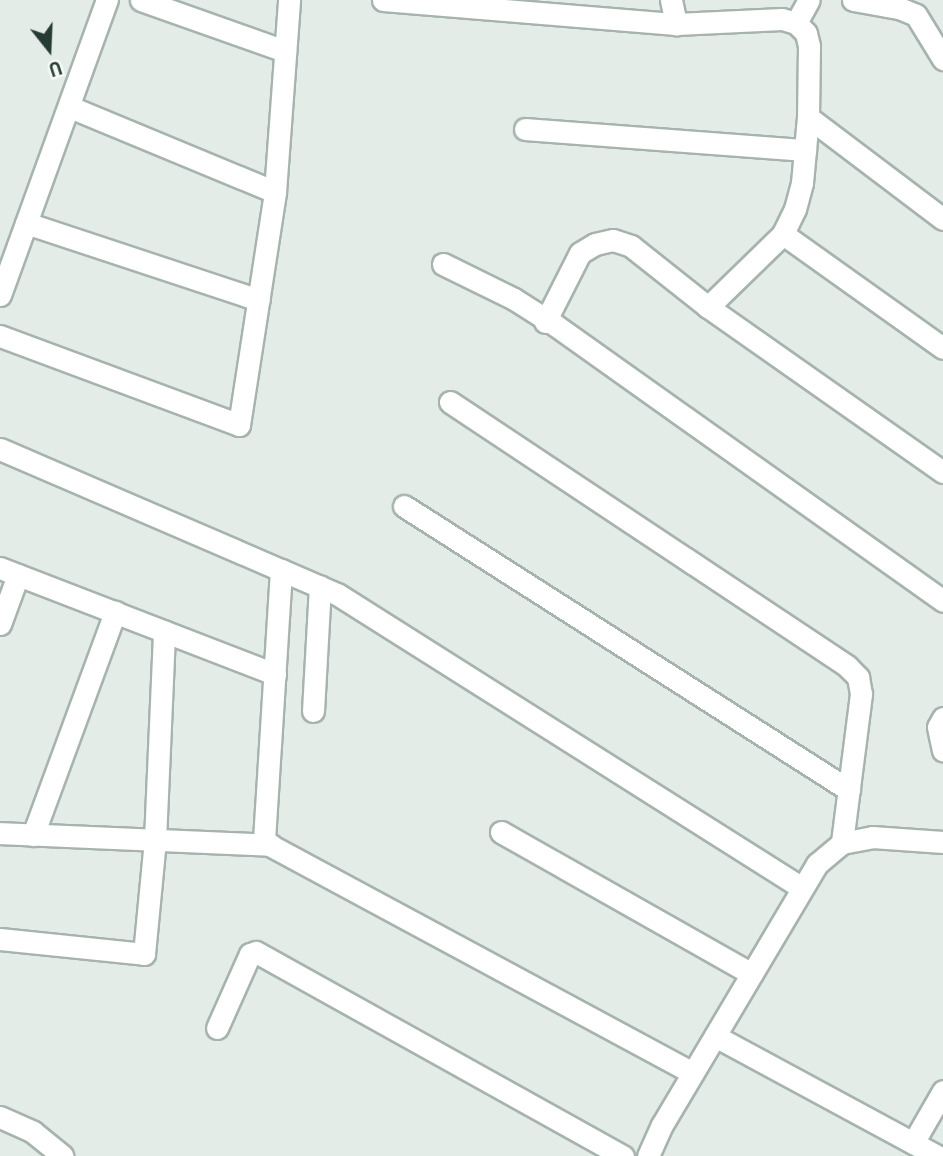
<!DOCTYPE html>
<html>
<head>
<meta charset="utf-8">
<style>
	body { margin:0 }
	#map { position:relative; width:943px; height:1156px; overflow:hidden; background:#e4ece8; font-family:"PT Sans",sans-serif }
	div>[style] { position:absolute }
	.roads { filter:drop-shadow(2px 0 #a7b3ae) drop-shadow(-2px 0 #a7b3ae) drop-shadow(0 2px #a7b3ae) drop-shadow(0 -2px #a7b3ae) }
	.minor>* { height:21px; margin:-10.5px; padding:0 10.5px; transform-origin:10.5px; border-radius:10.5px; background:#fff }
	span { translate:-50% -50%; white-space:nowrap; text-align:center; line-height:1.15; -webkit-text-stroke:5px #f5f9f6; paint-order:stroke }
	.north { position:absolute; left:14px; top:14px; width:70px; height:70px; -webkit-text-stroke:5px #f5f9f6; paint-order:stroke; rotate:162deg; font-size:19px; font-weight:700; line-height:28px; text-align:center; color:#263b34 }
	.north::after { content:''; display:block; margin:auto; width:24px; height:32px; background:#263b34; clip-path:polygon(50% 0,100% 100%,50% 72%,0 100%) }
</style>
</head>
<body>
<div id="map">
	<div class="roads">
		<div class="minor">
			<div style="left:141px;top:0;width:153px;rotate:19.5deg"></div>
			<div style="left:383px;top:0;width:294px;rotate:4.7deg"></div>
			<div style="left:671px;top:0;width:25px;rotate:78deg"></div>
			<div style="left:676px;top:24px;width:106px;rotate:-2.7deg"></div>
			<div style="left:782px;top:19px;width:15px;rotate:16deg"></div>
			<div style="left:796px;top:23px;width:14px;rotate:45deg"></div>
			<div style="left:806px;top:33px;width:13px;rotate:77deg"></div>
			<div style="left:809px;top:46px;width:71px;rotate:90.8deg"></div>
			<div style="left:808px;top:117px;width:66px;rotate:95.2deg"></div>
			<div style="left:802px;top:183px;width:27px;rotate:105deg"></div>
			<div style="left:795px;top:209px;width:28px;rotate:116deg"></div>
			<div style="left:783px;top:234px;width:105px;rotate:135.8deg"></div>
			<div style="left:708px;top:307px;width:287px;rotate:35.1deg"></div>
			<div style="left:853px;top:0;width:47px;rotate:9.9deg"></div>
			<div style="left:899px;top:8px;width:18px;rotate:22deg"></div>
			<div style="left:916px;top:15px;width:52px;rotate:58.5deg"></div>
			<div style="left:796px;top:23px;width:26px;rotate:-61deg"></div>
			<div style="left:70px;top:107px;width:222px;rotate:22.5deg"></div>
			<div style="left:808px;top:117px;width:169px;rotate:37.1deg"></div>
			<div style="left:525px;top:129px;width:281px;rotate:4.3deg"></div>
			<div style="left:26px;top:223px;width:245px;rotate:18.3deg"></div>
			<div style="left:783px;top:234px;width:196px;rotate:35.5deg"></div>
			<div style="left:443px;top:264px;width:79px;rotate:26.2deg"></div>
			<div style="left:514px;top:299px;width:49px;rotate:32.4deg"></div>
			<div style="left:555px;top:325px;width:476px;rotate:35.4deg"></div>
			<div style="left:0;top:295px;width:314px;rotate:-70.1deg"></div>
			<div style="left:545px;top:322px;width:77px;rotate:-63.1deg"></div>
			<div style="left:580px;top:253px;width:17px;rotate:-31deg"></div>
			<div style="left:595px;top:244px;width:18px;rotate:-13deg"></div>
			<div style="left:613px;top:240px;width:19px;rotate:18deg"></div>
			<div style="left:631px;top:246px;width:98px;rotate:38.4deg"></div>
			<div style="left:0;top:336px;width:255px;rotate:20.4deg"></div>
			<div style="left:239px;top:425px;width:236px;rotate:-81.2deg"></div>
			<div style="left:275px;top:192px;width:193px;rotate:-85.8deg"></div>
			<div style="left:450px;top:402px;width:477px;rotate:33.6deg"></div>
			<div style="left:847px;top:666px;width:16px;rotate:45deg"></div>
			<div style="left:858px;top:677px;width:17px;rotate:80deg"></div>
			<div style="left:861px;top:694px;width:150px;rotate:97.3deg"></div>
			<div style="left:0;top:449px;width:306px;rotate:23.3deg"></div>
			<div style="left:281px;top:570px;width:273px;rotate:93.6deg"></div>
			<div style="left:264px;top:842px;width:487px;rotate:28.3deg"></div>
			<div style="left:404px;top:506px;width:528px;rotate:32.55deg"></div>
			<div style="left:0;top:568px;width:295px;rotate:21.1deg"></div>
			<div style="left:281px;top:570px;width:61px;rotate:23.2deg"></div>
			<div style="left:337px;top:594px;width:550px;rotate:32.3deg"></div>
			<div style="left:0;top:624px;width:52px;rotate:-69.8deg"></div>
			<div style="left:313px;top:711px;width:125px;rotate:-86.8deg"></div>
			<div style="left:943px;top:718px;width:10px;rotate:119deg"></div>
			<div style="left:938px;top:727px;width:24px;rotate:78deg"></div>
			<div style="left:501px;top:832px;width:288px;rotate:29.5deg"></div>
			<div style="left:0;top:833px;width:271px;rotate:2.5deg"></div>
			<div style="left:33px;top:835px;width:238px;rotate:-69.8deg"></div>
			<div style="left:0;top:939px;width:145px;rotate:5.9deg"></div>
			<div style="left:144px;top:954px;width:115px;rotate:-84.5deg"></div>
			<div style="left:155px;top:840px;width:209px;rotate:-87.5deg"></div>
			<div style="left:217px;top:1028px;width:81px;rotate:-66deg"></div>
			<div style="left:250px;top:954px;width:6px;rotate:-18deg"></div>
			<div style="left:256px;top:952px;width:420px;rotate:29.1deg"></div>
			<div style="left:715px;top:1036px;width:252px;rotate:28.4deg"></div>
			<div style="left:0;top:1117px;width:36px;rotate:24deg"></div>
			<div style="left:33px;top:1132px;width:38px;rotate:39deg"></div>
			<div style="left:913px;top:1143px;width:60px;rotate:-60deg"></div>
			<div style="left:648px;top:1156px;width:34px;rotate:-66deg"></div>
			<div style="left:662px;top:1125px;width:304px;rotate:-59.3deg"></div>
			<div style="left:817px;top:864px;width:33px;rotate:-40deg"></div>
			<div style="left:842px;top:843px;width:31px;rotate:-11deg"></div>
			<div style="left:872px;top:837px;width:71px;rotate:4deg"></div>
		</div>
	</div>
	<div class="north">U</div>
</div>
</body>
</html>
